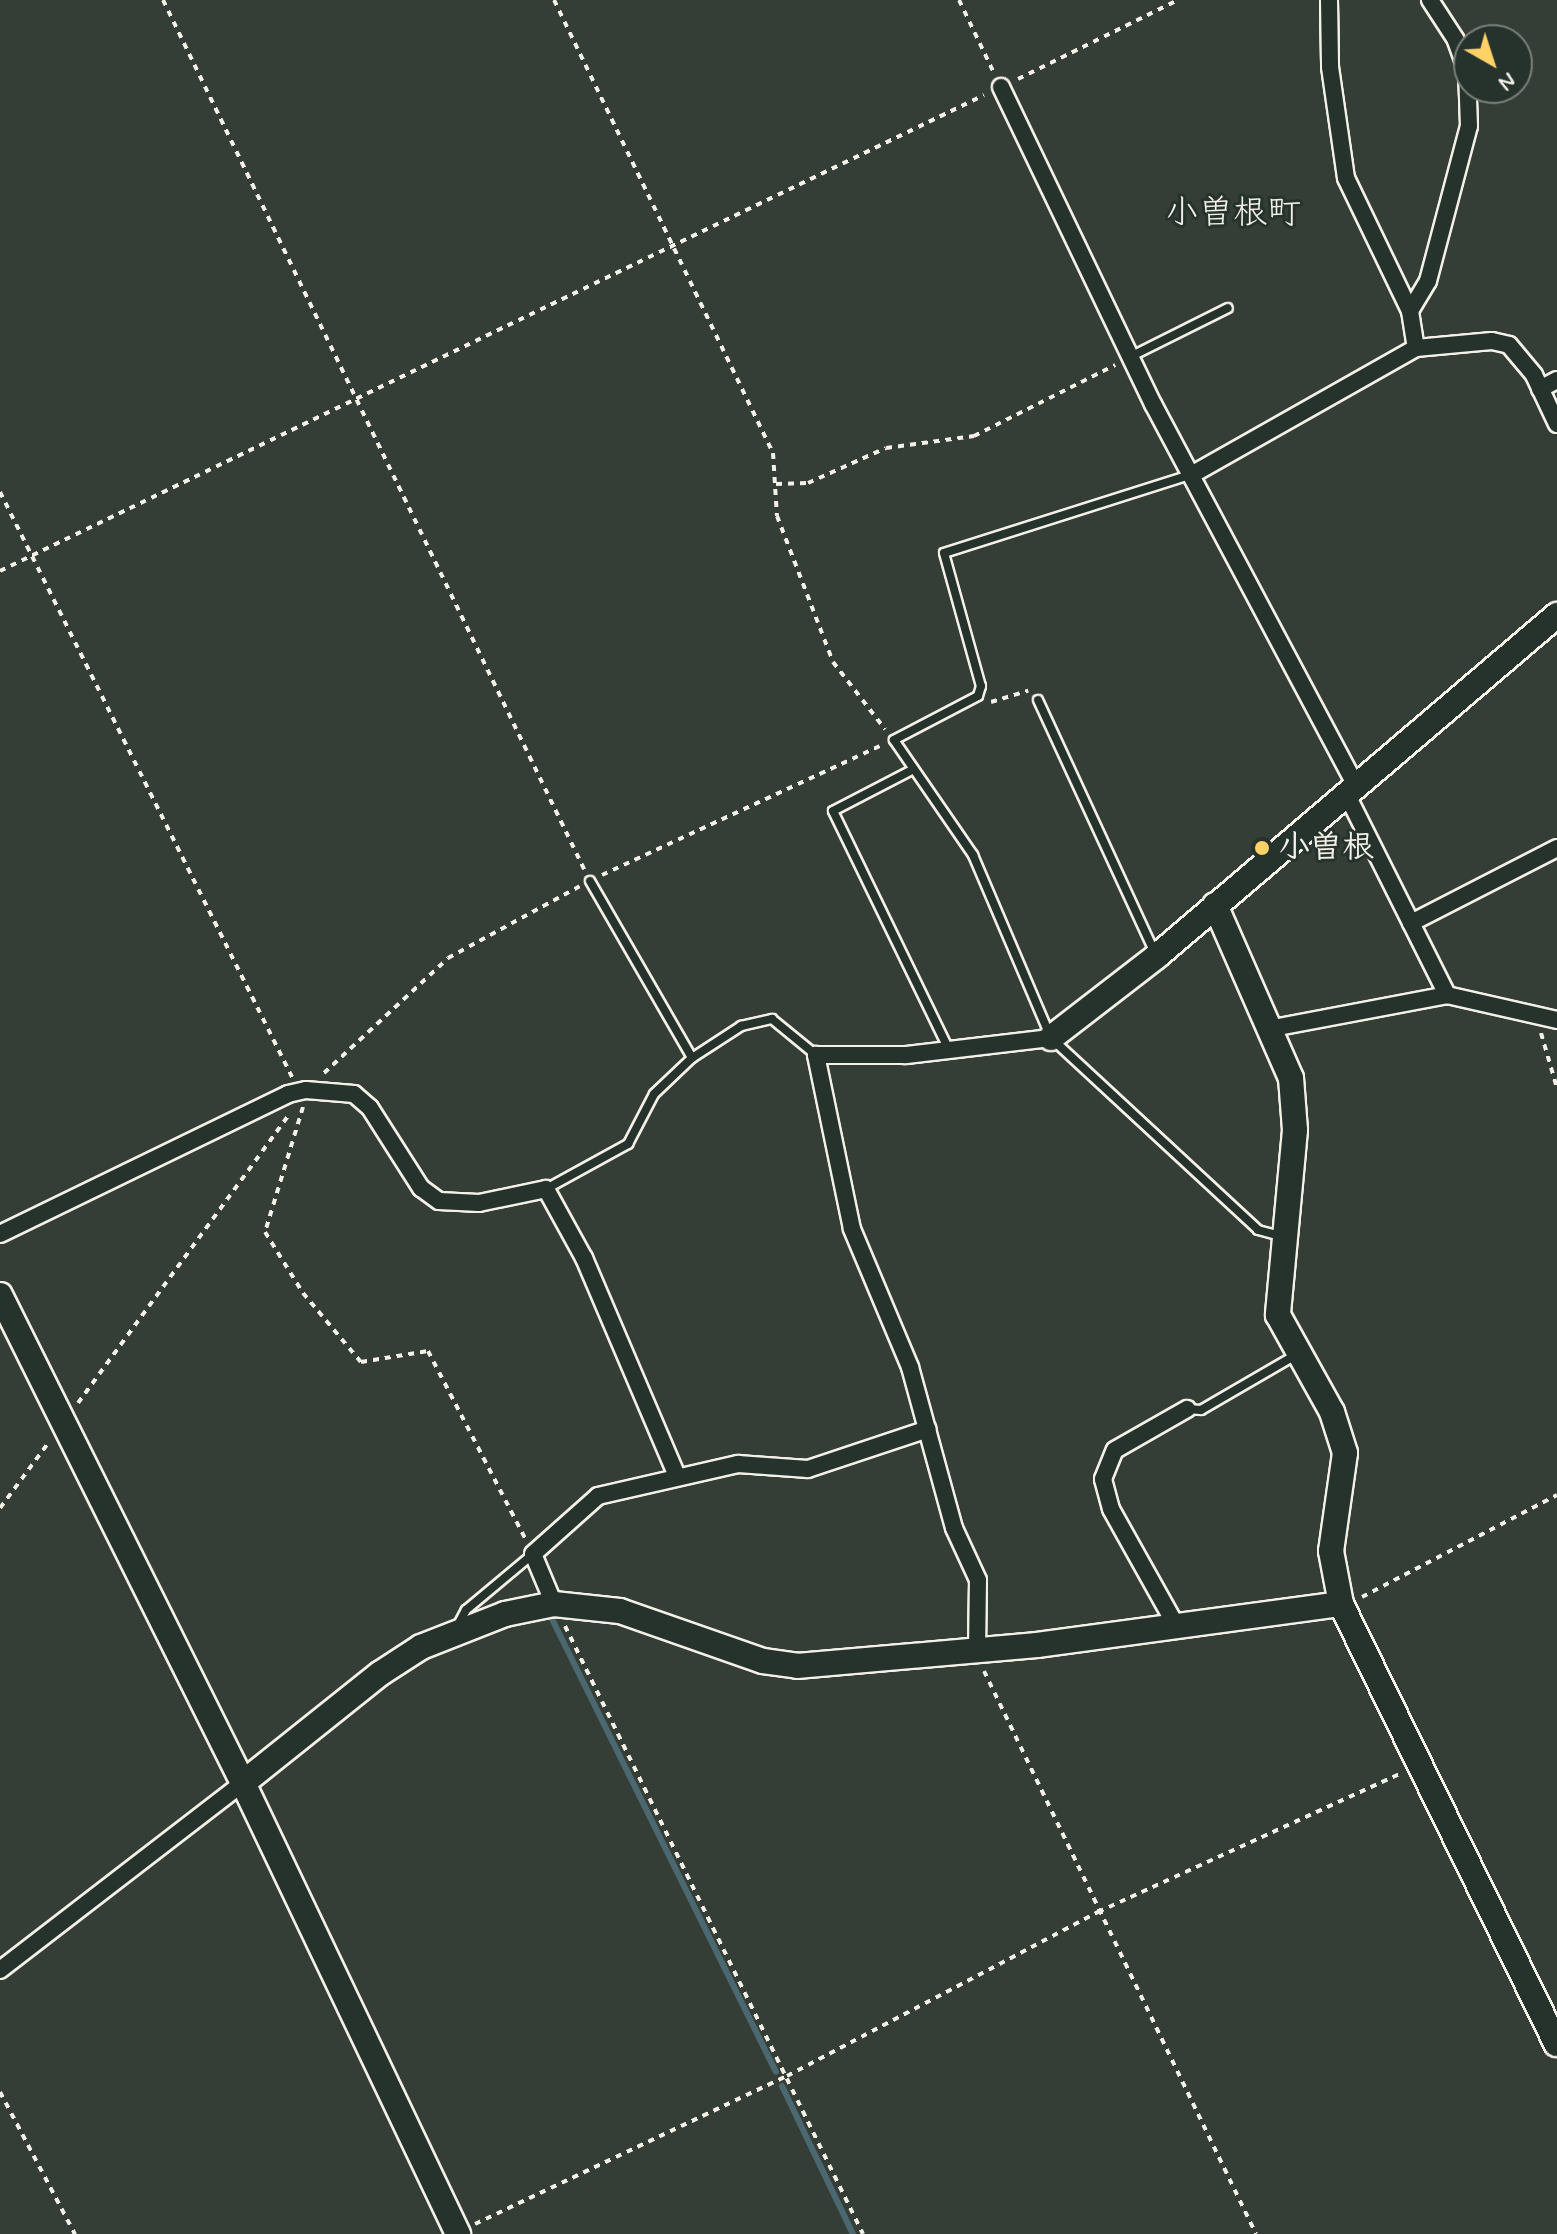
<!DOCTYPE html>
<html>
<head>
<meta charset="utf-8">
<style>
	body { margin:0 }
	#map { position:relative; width:1557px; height:2234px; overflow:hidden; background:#353e36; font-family:Mynerve,"Klee One",sans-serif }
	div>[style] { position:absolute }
	.stream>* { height:6px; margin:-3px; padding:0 3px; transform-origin:3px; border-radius:3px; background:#4b6871 }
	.path>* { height:4px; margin-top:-2px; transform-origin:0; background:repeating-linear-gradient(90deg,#f4f1e8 0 6px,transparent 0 12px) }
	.roads { filter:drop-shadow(2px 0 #f4f1e8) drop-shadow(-2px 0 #f4f1e8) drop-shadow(0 2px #f4f1e8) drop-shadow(0 -2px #f4f1e8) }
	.lane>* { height:8px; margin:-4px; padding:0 4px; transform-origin:4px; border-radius:4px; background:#26332d }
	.street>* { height:16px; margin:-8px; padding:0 8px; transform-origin:8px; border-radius:8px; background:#26332d }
	.secondary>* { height:24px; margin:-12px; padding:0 12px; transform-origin:12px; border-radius:12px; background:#26332d }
	.dots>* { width:22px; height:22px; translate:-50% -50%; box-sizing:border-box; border:4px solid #26332d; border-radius:50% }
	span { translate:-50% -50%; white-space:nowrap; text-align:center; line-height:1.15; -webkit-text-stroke:6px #26332d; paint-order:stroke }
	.poi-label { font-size:32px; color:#f4f1e8; font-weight:700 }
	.left { translate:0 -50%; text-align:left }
	.neighbourhood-label { font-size:34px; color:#f4f1e8 }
	.north { position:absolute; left:1453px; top:24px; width:80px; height:80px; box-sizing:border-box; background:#26332d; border:2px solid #787f78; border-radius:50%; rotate:141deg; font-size:22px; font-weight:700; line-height:32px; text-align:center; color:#f4f1e8 }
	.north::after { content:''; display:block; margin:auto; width:28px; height:36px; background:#ffd166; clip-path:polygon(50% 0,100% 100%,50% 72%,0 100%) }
</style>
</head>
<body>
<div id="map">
	<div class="stream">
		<div style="left:552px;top:1619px;width:505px;rotate:63.69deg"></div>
		<div style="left:782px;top:2086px;width:164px;rotate:64.4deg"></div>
	</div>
	<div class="path">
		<div style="left:163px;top:0;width:966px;rotate:64.15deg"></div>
		<div style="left:554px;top:0;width:503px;rotate:64.2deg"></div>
		<div style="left:773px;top:453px;width:63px;rotate:86.4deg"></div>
		<div style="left:777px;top:516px;width:156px;rotate:69deg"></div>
		<div style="left:833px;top:662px;width:85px;rotate:52.2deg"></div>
		<div style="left:959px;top:0;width:79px;rotate:64.4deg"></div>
		<div style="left:1018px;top:79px;width:178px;rotate:-26.3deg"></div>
		<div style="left:776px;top:484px;width:32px;rotate:-2deg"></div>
		<div style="left:808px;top:483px;width:85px;rotate:-24.2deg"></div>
		<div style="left:886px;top:448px;width:89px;rotate:-7.8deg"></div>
		<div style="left:974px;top:436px;width:158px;rotate:-26.7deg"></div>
		<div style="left:0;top:492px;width:654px;rotate:63.47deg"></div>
		<div style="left:0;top:571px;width:1093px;rotate:-25.81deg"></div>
		<div style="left:991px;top:702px;width:39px;rotate:-17deg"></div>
		<div style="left:602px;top:875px;width:311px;rotate:-24.9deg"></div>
		<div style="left:1541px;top:1033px;width:57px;rotate:73.8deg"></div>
		<div style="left:324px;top:1073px;width:169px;rotate:-42.8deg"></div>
		<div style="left:448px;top:958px;width:150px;rotate:-28.6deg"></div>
		<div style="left:303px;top:1107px;width:131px;rotate:106.9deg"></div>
		<div style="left:265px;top:1232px;width:72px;rotate:58.1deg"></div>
		<div style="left:303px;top:1293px;width:90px;rotate:50deg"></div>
		<div style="left:361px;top:1362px;width:68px;rotate:-9.3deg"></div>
		<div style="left:428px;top:1351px;width:213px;rotate:62.6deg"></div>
		<div style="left:78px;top:1403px;width:359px;rotate:-53.8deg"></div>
		<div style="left:0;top:1508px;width:82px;rotate:-53.4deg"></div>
		<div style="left:1362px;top:1597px;width:220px;rotate:-27.6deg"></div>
		<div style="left:565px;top:1626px;width:677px;rotate:63.89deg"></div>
		<div style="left:984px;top:1671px;width:625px;rotate:64.21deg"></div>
		<div style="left:0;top:2092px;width:161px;rotate:62.2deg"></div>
		<div style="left:475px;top:2224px;width:345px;rotate:-25.4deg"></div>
		<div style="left:787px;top:2076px;width:352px;rotate:-27.8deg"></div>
		<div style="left:1098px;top:1912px;width:334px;rotate:-24.6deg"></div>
	</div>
	<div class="roads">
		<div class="lane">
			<div style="left:1132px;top:356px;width:107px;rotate:-26.6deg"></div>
			<div style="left:1193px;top:474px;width:261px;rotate:162.4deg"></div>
			<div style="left:944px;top:553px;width:138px;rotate:74.5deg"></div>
			<div style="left:981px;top:686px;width:10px;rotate:107deg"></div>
			<div style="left:978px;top:696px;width:95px;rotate:152.4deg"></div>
			<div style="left:894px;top:740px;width:140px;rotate:55.5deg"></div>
			<div style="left:973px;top:855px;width:199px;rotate:66.9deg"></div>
			<div style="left:1051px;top:1038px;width:282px;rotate:42.8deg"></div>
			<div style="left:1258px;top:1230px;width:24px;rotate:15deg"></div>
			<div style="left:1038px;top:700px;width:279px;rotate:65.2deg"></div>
			<div style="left:912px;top:770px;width:89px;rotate:152.6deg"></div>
			<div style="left:833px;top:811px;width:266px;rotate:64.1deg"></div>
			<div style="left:590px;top:881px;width:204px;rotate:60deg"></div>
			<div style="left:546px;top:1189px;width:94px;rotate:-28.8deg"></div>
			<div style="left:628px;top:1144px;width:56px;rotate:-62.5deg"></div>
			<div style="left:654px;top:1094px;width:52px;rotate:-43.5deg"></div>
			<div style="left:692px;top:1058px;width:59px;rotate:-33.1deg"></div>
			<div style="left:741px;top:1026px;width:32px;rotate:-13deg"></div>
			<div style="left:772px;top:1019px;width:57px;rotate:39.3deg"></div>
			<div style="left:1187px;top:1409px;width:14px;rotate:4deg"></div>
			<div style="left:1201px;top:1410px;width:110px;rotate:-30.1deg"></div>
			<div style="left:458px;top:1625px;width:17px;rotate:-62deg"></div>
			<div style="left:466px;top:1610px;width:87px;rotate:-39.9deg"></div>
		</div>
		<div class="street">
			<div style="left:1329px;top:0;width:67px;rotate:89.1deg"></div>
			<div style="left:1330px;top:67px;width:112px;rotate:81.8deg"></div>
			<div style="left:1346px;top:178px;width:148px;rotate:64.3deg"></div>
			<div style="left:1410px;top:311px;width:37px;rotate:81deg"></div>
			<div style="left:1001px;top:87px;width:352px;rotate:64.4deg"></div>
			<div style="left:1153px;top:404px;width:434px;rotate:62deg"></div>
			<div style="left:1410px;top:311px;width:35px;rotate:-59deg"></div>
			<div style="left:1428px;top:281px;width:160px;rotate:-75.2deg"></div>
			<div style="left:1469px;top:126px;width:55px;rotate:-92.1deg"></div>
			<div style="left:1467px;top:71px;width:33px;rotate:-110deg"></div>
			<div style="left:1456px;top:40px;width:48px;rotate:-123deg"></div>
			<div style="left:1540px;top:389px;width:19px;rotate:-28deg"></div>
			<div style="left:1193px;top:474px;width:256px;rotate:-29.5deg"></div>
			<div style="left:1416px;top:348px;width:76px;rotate:-5.3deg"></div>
			<div style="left:1492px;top:341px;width:17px;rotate:13deg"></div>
			<div style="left:1509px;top:345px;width:39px;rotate:50deg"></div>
			<div style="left:1534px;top:375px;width:54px;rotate:64.9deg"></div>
			<div style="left:1347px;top:795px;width:224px;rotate:63.4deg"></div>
			<div style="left:1411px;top:923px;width:164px;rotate:-27.2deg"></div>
			<div style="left:1273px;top:1028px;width:177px;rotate:-10.7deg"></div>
			<div style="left:1447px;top:995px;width:113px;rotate:12.8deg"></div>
			<div style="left:0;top:1234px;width:320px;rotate:-25.9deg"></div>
			<div style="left:288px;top:1094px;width:18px;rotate:-13deg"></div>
			<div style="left:306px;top:1090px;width:48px;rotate:4.8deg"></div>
			<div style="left:354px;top:1094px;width:21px;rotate:41deg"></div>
			<div style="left:370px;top:1108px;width:95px;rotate:57.5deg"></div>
			<div style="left:421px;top:1188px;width:22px;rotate:36deg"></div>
			<div style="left:439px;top:1201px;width:40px;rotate:2.9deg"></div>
			<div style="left:479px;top:1203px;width:68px;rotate:-11.8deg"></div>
			<div style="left:546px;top:1189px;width:79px;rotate:61.2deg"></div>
			<div style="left:584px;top:1258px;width:237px;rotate:66.9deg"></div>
			<div style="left:554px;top:1604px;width:54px;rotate:-112.8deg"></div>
			<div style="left:533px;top:1554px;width:87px;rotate:-41.7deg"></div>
			<div style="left:598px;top:1496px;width:144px;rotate:-12.9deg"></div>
			<div style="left:738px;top:1464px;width:70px;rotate:4.1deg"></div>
			<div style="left:808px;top:1469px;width:126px;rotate:-18.4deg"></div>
			<div style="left:1178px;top:1629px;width:137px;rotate:-119.2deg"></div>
			<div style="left:1111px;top:1509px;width:31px;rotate:-105deg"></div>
			<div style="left:1103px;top:1479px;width:31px;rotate:-68deg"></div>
			<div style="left:1115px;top:1450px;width:83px;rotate:-29.7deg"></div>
			<div style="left:977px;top:1651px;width:71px;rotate:-89.2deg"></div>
			<div style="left:978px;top:1580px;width:57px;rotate:-114.8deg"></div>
			<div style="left:954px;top:1528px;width:167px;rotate:-105.3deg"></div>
			<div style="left:910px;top:1367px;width:150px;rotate:-112.8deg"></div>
			<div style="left:852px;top:1229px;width:178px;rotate:-101.7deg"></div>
			<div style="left:816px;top:1055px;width:90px"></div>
			<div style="left:906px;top:1055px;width:146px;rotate:-6.7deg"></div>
			<div style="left:0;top:1970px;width:307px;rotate:-37.6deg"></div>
		</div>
		<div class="secondary">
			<div style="left:1215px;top:905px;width:189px;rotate:66.3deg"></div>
			<div style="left:1291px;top:1078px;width:52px;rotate:85.6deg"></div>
			<div style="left:1295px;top:1130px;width:186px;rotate:95.3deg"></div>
			<div style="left:1278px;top:1315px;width:111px;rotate:60.9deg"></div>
			<div style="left:1332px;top:1412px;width:43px;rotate:72.4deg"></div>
			<div style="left:1345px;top:1453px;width:99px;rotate:98.1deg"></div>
			<div style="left:1331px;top:1551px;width:54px;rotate:79.3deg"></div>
			<div style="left:1341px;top:1604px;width:490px;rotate:63.9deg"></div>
			<div style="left:1051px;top:1038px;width:134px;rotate:-37.7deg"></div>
			<div style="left:1157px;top:956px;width:526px;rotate:-40.45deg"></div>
			<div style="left:0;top:1295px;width:545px;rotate:63.53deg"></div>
			<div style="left:243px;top:1783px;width:500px;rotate:64.5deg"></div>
			<div style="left:243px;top:1783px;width:176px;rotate:-38.6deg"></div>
			<div style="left:381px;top:1673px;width:48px;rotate:-33deg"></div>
			<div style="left:421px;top:1647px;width:90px;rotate:-21.4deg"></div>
			<div style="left:505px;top:1614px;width:50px;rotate:-11.5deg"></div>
			<div style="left:554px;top:1604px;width:66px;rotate:6.1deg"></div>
			<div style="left:620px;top:1611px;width:151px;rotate:19.3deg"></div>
			<div style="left:763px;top:1661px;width:34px;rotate:8deg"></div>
			<div style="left:797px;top:1666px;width:241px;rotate:-5deg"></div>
			<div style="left:1037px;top:1645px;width:307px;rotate:-7.7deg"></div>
		</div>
	</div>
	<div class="dots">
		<div style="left:1262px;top:848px;background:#ffd166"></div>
	</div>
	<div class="poi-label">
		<span class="left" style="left:1278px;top:848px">小曽根</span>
	</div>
	<div class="neighbourhood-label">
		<span style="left:1233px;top:214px">小曽根町</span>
	</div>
	<div class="north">N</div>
</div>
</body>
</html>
